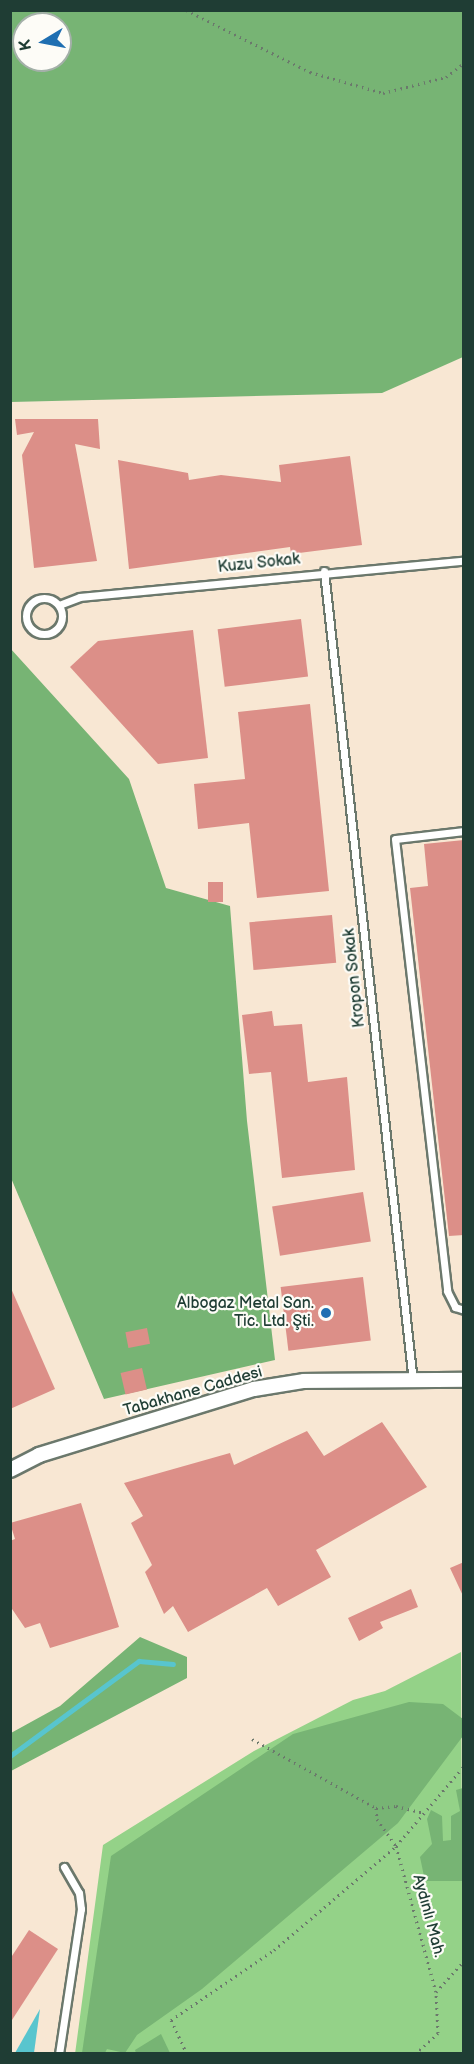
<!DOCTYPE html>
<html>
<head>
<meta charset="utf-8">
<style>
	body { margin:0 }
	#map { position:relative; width:474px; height:2064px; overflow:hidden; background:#f8e7d3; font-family:"Balsamiq Sans",sans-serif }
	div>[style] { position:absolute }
	.green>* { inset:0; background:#94d288 }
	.forest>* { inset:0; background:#77b474 }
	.water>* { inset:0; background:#58c5ce }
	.stream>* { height:4.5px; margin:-2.25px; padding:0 2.25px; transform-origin:2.25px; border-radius:2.25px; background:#58c5ce }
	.building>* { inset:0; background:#dc8f88; transform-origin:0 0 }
	.path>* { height:3px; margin-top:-1.5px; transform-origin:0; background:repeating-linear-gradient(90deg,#6b786c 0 1.5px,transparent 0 6px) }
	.roads { filter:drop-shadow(2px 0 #6b786c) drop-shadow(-2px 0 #6b786c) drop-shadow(0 2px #6b786c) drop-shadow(0 -2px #6b786c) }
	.lane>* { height:7px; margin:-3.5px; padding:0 3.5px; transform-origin:3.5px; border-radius:3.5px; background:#fff }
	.lane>.ring { margin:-3.5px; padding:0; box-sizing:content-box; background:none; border:7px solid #fff; border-radius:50% }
	.street>* { height:14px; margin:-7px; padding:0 7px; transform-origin:7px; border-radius:7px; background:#fff }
	.dots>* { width:16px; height:16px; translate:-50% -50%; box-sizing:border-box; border:3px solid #fdfcf7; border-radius:50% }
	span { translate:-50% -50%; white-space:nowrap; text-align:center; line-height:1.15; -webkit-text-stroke:4.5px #fdfcf7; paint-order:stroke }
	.street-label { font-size:16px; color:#1f3d34 }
	.poi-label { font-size:16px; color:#1f3d34 }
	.right { translate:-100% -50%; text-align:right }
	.frame { position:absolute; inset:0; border:12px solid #1f3d34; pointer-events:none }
	.north { position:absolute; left:12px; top:12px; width:60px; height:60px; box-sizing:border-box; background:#fdfcf7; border:2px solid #a4b0a9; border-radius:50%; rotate:260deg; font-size:16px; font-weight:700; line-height:24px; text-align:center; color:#1f3d34 }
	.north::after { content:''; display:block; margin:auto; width:21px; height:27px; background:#1f6fb2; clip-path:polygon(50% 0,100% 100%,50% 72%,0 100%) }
</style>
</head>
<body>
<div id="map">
	<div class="green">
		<div style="clip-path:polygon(461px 1652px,463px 2053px,75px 2054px,103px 1845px,254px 1751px,353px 1700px,385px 1691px)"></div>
	</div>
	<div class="forest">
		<div style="clip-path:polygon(evenodd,10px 11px,463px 11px,463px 357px,382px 393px,11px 402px,10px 11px,24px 24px,60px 24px,60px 60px,24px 60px,24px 24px)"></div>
		<div style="clip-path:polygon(10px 648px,129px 779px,166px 888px,230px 906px,247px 1121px,275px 1360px,104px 1399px,11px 1178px)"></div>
		<div style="clip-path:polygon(140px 1637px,187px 1657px,187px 1678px,11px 1771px,11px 1733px,60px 1706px)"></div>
		<div style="clip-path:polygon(409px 1702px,443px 1704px,463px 1719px,463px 1736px,398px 1823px,202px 1989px,137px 2035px,125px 2053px,107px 2049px,105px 2053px,82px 2053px,111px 1856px,293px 1734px)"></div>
		<div style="clip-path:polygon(463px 1788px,463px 1881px,425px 1881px,420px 1857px,432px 1844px,427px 1819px,431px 1810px,442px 1816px,443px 1841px,451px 1840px,451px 1816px,460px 1811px,456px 1790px)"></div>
		<div style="clip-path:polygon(161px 2034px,170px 2053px,136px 2053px,135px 2050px)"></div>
	</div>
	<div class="water">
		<div style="clip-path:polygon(40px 2009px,34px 2053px,15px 2053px)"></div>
	</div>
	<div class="stream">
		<div style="left:10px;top:1756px;width:160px;rotate:-36.4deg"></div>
		<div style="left:139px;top:1661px;width:34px;rotate:5deg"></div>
	</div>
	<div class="building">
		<div style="clip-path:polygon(15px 419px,98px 419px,100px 449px,75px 444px,97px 561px,34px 568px,22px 455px,34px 432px,17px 435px)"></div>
		<div style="clip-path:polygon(350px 456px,362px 545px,291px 554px,290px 547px,129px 569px,118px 460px,188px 473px,189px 480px,221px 475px,281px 482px,279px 465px)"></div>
		<div style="left:301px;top:619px;width:58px;height:84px;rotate:83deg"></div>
		<div style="clip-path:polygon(193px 630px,208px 758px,158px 764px,70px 667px,98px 641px)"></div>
		<div style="clip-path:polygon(310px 704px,329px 891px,257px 898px,249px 823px,198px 829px,194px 784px,245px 779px,238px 712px)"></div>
		<div style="clip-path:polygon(464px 840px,464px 1235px,449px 1236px,410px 888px,428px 886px,424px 844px)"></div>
		<div style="left:223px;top:882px;width:20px;height:15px;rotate:90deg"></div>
		<div style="left:332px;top:915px;width:48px;height:83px;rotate:85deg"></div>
		<div style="clip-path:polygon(272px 1011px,274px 1026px,302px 1024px,308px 1082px,347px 1077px,355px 1170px,282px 1178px,271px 1072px,249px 1074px,242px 1015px)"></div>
		<div style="left:363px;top:1192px;width:50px;height:92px;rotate:81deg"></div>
		<div style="left:363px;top:1277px;width:64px;height:83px;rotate:83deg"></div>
		<div style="clip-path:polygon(10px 1286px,55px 1389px,10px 1409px)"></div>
		<div style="left:147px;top:1328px;width:16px;height:22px;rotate:79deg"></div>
		<div style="left:142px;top:1368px;width:22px;height:22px;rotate:77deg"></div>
		<div style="clip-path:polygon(382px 1422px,427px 1487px,316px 1550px,331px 1577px,278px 1606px,267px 1588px,188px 1632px,173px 1606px,164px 1614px,145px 1572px,152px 1565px,131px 1523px,143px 1516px,124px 1483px,230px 1453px,234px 1465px,307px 1431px,324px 1456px)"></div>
		<div style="clip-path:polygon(81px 1503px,119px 1627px,50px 1648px,40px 1623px,25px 1628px,10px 1606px,10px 1541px,15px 1539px,10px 1523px)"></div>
		<div style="clip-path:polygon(464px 1562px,464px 1598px,450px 1568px)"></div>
		<div style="clip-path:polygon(411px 1589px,418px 1607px,380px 1622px,383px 1628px,359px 1641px,348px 1618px)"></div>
		<div style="clip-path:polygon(29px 1930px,58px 1949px,10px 2023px,10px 1959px)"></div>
	</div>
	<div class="path">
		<div style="left:186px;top:10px;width:139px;rotate:26.6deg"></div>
		<div style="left:310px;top:72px;width:76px;rotate:16deg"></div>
		<div style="left:383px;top:93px;width:65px;rotate:-14.3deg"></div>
		<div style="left:446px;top:77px;width:23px;rotate:-38deg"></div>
		<div style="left:252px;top:1739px;width:142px;rotate:29.1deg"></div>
		<div style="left:376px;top:1808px;width:11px;rotate:85deg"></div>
		<div style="left:377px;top:1819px;width:33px;rotate:55deg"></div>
		<div style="left:396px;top:1846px;width:151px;rotate:74.7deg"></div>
		<div style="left:376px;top:1808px;width:20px;rotate:-6deg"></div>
		<div style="left:396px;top:1806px;width:29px;rotate:14deg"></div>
		<div style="left:187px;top:2054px;width:38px;rotate:-115deg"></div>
		<div style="left:171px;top:2020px;width:125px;rotate:-34.2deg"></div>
		<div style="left:274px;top:1950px;width:160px;rotate:-40.4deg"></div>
		<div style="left:396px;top:1846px;width:105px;rotate:-49.6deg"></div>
		<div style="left:415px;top:2054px;width:31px;rotate:-42deg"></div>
		<div style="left:438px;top:2033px;width:41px;rotate:-92.8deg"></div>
		<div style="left:436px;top:1992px;width:42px;rotate:-47.9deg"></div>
	</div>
	<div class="roads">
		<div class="lane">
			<div style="left:324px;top:571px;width:816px;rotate:83.74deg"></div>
			<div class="ring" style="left:26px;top:598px;width:29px;height:29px"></div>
			<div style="left:59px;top:605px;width:22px;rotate:-21deg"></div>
			<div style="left:80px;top:597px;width:386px;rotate:-5.4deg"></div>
			<div style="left:464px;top:831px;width:69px;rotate:173.4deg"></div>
			<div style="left:395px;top:839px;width:455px;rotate:83.4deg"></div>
			<div style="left:447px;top:1291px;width:18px;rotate:63deg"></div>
			<div style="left:455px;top:1307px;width:9px;rotate:18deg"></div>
			<div style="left:59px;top:2054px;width:147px;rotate:-81.4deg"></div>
			<div style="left:81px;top:1909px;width:16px;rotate:-97deg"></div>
			<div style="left:79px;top:1893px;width:30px;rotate:-120deg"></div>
		</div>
		<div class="street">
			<div style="left:10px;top:1470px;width:33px;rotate:-27deg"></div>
			<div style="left:39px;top:1455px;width:225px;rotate:-17.1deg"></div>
			<div style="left:254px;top:1389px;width:51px;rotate:-9.1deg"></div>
			<div style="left:304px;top:1381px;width:160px;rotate:-0.4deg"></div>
		</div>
	</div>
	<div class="dots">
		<div style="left:326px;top:1313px;background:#1f6fb2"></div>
	</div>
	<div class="street-label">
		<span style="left:259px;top:564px;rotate:-6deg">Kuzu Sokak</span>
		<span style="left:355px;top:978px;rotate:-96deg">Kropon Sokak</span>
		<span style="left:193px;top:1392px;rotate:-16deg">Tabakhane Caddesi</span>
		<span style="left:428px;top:1916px;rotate:75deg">Aydınlı Mah.</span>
	</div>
	<div class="poi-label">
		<span class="right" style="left:314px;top:1313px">Albogaz Metal San.<br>Tic. Ltd. Şti.</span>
	</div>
	<div class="frame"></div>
	<div class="north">K</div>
</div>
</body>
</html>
